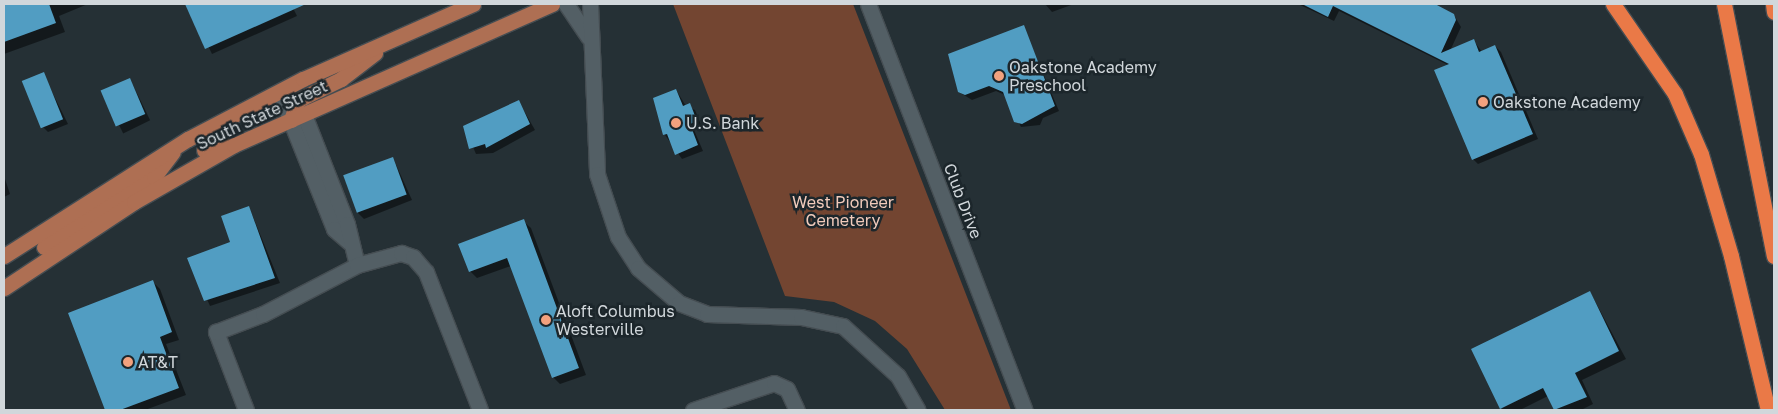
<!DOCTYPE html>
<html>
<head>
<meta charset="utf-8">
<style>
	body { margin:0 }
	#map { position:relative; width:1778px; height:414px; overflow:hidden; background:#253035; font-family:"Golos Text",sans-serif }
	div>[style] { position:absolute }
	.green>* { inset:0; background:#734531 }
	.shadow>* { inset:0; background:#0007; transform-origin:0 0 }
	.building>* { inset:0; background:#519dc2; transform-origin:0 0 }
	.roads { filter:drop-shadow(1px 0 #454d52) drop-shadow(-1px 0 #454d52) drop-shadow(0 1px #454d52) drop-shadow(0 -1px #454d52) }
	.minor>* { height:15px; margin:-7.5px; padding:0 7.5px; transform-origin:7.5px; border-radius:7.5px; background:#535f65 }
	.major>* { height:15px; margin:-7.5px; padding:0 7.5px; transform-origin:7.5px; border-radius:7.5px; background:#ae6f53 }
	.highway>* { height:15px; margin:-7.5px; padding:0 7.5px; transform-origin:7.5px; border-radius:7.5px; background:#ea7947 }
	.dots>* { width:14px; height:14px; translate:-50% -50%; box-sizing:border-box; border:2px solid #1c262b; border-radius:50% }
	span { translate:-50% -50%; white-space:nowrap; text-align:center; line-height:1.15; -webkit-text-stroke:5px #1c262b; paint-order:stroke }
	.poi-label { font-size:16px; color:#d1d7db }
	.left { translate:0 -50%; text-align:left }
	.street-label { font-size:16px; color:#d1d7db }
	.park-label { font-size:16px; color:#f2cbbb }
	.frame { position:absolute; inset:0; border:5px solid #d1d7db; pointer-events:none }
</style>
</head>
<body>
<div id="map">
	<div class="green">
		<div style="clip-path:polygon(673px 4px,853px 4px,1011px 410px,945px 410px,907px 349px,875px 321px,834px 302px,785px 296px)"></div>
	</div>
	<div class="shadow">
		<div style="clip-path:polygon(4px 4px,88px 4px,59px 16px,65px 32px,4px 54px)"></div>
		<div style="clip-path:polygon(188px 4px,291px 4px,297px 16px,212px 54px)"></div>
		<div style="clip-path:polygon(1045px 4px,1074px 4px,1052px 12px)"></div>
		<div style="clip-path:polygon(1298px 4px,1432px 4px,1454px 15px,1461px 27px,1450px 51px,1474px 41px,1482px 52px,1495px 46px,1501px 52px,1538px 139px,1478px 164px,1473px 159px,1448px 65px,1339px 11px,1334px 21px)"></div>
		<div style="clip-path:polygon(1023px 26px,1059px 111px,1043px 118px,1040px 125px,1021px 127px,1005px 95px,996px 91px,972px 100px,959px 92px)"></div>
		<div style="clip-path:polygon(43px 74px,68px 124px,48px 132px,43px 127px)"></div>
		<div style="left:130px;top:79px;width:46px;height:30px;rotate:64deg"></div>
		<div style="clip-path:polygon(676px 90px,686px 106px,695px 110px,702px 127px,694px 130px,703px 151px,682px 159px,665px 135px,655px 99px)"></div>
		<div style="clip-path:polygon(519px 102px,535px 130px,493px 153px,476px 154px,464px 126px)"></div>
		<div style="clip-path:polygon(393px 158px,412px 200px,364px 219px,358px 213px)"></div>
		<div style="clip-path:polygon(4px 176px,10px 194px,4px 197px)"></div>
		<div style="clip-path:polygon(249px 207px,280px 283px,210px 306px,189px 259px,232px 243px)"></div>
		<div style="clip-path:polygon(523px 221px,531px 228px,586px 375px,560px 384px,553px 377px,511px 266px,477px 278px,470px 271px)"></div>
		<div style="clip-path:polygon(153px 282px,160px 289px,179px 340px,166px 344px,186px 395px,145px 410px,106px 410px,70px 313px)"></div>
		<div style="clip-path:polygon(1590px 292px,1626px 359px,1582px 380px,1593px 404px,1581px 410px,1555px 410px,1548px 396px,1520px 410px,1503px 410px,1473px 349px)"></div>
	</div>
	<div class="building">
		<div style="clip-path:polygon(4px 4px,49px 4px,56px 23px,4px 42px)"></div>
		<div style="clip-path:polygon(185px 4px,306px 4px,205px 49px)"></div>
		<div style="clip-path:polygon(1302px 4px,1435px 4px,1454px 14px,1456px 20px,1441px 53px,1474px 39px,1479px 52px,1495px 45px,1533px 134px,1472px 160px,1434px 70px,1449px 64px,1333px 6px,1328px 17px)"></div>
		<div style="clip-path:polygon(1024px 25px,1055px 106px,1022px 124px,1014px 122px,1003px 92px,989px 86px,965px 95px,958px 92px,948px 54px)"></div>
		<div style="left:44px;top:72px;width:51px;height:24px;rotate:68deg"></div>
		<div style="left:130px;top:78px;width:39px;height:32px;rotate:67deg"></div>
		<div style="clip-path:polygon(676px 89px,683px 106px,690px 103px,697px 121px,690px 124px,698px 145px,675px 155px,667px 134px,663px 135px,653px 98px)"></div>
		<div style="clip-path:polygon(519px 100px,530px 124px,486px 148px,485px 144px,469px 149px,463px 126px)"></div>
		<div style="left:393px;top:157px;width:40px;height:53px;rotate:70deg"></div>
		<div style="clip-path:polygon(249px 206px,275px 278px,204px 301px,187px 258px,230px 242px,221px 216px)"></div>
		<div style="clip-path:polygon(524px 219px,579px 368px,552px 378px,507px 258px,469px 272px,458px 244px)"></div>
		<div style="clip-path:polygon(153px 280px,172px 332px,160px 337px,179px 388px,120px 410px,105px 410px,68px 313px)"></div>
		<div style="clip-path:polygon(1590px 291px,1619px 351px,1575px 373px,1587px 397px,1554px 410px,1543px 388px,1500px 409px,1471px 349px)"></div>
	</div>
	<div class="roads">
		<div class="minor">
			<div style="left:566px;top:4px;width:40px;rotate:56deg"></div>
			<div style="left:590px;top:4px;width:170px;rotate:87.6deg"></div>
			<div style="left:597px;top:174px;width:66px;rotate:71.6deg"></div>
			<div style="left:618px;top:237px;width:37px;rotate:57deg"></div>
			<div style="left:638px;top:268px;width:54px;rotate:40.5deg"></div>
			<div style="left:679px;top:303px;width:30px;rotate:21deg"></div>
			<div style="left:707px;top:314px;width:94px;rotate:1.8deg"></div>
			<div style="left:801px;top:317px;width:43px;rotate:12.1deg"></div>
			<div style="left:843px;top:326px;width:74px;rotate:42.3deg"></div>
			<div style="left:898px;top:376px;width:39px;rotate:60deg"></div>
			<div style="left:868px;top:4px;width:435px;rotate:68.9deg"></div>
			<div style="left:279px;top:92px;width:148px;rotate:68.1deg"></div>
			<div style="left:334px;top:229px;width:20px;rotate:41deg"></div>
			<div style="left:299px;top:102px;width:131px;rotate:68.5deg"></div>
			<div style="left:347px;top:224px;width:42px;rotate:76.3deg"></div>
			<div style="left:246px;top:410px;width:84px;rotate:-111deg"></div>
			<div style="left:216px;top:332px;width:50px;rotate:-21deg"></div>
			<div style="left:263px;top:314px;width:106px;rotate:-27.5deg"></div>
			<div style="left:357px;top:265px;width:46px;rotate:-15.3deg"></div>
			<div style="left:401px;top:253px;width:13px;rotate:18deg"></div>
			<div style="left:413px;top:257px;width:20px;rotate:49deg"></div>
			<div style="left:426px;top:272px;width:148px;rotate:68.6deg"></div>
			<div style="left:693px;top:410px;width:85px;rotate:-18.4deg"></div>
			<div style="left:774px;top:383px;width:14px;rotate:25deg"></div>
			<div style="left:787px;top:389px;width:23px;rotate:65deg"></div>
		</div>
		<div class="major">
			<div style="left:291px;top:120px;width:21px;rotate:-71deg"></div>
			<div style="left:298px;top:100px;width:48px;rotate:-26deg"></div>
			<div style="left:341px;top:79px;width:43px;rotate:-37.4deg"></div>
			<div style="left:204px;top:150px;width:18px;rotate:-29deg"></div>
			<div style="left:220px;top:141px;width:20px;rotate:-79deg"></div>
			<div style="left:44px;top:247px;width:130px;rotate:-32.5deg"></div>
			<div style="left:154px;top:177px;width:31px;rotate:-53deg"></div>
			<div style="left:4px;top:256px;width:218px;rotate:-32.5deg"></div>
			<div style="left:188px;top:139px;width:130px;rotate:-27.6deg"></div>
			<div style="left:303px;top:79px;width:186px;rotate:-23.8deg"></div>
			<div style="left:4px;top:288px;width:156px;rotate:-33.5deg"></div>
			<div style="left:134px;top:202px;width:115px;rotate:-29.7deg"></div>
			<div style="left:234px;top:145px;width:348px;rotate:-23.9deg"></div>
		</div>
		<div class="highway">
			<div style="left:1613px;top:4px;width:109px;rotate:55.4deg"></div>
			<div style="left:1675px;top:94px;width:65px;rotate:66.6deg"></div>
			<div style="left:1701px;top:154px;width:106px;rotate:73.6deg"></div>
			<div style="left:1731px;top:256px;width:158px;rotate:76.5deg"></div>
			<div style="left:1724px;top:4px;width:257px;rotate:78.8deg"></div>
			<div style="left:1773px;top:4px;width:8px;rotate:83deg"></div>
		</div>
	</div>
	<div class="dots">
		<div style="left:999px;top:76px;background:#f2a17e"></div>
		<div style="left:1483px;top:102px;background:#f2a17e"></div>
		<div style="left:676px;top:123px;background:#f2a17e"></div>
		<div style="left:546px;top:320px;background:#f2a17e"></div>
		<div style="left:128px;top:362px;background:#f2a17e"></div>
	</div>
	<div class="poi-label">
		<span class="left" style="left:1009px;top:76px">Oakstone Academy<br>Preschool</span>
		<span class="left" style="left:1493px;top:102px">Oakstone Academy</span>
		<span class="left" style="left:686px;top:123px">U.S. Bank</span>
		<span class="left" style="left:556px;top:320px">Aloft Columbus<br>Westerville</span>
		<span class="left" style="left:138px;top:362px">AT&amp;T</span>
	</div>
	<div class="street-label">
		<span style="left:262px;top:115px;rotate:-25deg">South State Street</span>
		<span style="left:963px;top:201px;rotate:69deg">Club Drive</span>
	</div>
	<div class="park-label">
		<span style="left:843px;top:211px">West Pioneer<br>Cemetery</span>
	</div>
	<div class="frame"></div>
</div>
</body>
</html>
